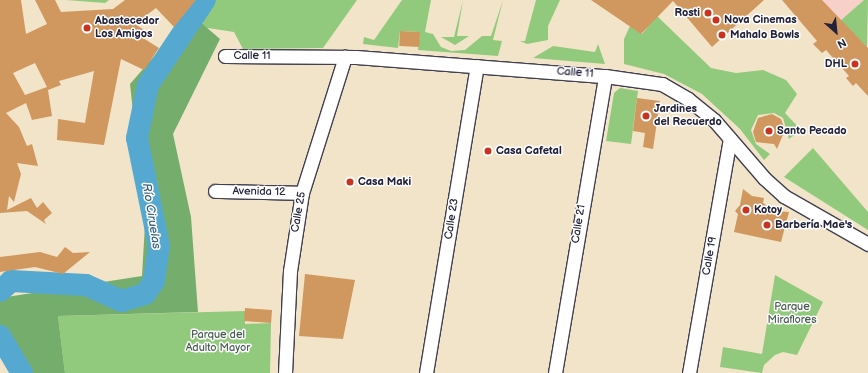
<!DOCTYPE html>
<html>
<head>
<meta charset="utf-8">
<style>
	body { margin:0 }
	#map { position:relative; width:868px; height:373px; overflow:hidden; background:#f2e4c8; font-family:"Balsamiq Sans",sans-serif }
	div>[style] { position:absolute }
	.built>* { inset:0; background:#f7d1c8 }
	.green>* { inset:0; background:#92ca7d }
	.forest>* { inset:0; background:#75ae6c }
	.river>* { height:22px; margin:-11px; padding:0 11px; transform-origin:11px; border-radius:11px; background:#55a9d1 }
	.building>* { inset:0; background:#d0975f; transform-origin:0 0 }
	.roads { filter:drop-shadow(1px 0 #413f50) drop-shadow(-1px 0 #413f50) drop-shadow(0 1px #413f50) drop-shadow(0 -1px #413f50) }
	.minor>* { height:13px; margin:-6.5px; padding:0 6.5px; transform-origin:6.5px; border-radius:6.5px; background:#fff }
	.dots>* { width:11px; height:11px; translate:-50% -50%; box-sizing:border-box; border:2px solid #fff; border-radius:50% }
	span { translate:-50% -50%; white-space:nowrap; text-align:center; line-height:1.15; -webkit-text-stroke:3px #fff; paint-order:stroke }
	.poi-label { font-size:11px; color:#22223b; font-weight:700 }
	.right { translate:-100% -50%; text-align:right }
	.left { translate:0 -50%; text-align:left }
	.street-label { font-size:11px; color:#22223b }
	.park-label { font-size:11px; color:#495d52 }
	.water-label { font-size:12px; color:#395f7e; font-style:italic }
	.north { position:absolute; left:816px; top:12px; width:40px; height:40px; -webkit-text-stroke:3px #fff; paint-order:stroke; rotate:153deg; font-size:11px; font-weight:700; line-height:16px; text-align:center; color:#22223b }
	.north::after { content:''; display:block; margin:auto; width:14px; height:18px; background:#22223b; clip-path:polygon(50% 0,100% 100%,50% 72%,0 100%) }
</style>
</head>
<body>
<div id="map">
	<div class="built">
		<div style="clip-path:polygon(822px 0,864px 0,840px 21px)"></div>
	</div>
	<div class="green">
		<div style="clip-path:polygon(66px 0,109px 0,105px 3px)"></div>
		<div style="clip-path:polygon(212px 0,357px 0,323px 48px,243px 49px,234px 32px,201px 27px)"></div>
		<div style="clip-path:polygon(402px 0,431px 0,425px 32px,433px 34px,441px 47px,451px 51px,465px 50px,482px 36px,491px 36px,503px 0,493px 40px,502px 41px,498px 56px,418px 50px,420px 32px,400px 31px,398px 48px,363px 44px,364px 37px,374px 40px)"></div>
		<div style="clip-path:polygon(463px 0,457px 36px,469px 36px,455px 45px,441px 37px,454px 37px)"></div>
		<div style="clip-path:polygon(536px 0,560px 0,548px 26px,548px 40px,527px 44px,520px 41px,525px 41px)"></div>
		<div style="clip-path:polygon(864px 0,868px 0,867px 47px,840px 21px)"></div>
		<div style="clip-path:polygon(657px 16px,711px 68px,736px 73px,763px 70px,786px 80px,797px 94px,785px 113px,801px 130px,789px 139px,783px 118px,774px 113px,758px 115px,751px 130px,756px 144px,770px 154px,764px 160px,740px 129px,702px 94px,664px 74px,624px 64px,624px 39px,630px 26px,642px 34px)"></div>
		<div style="clip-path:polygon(598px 44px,605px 64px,533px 58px,553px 46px,595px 52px)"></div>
		<div style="clip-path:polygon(620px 88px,638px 91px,631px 144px,606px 141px,614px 93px)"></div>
		<div style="clip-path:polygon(813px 148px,868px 212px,868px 230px,784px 177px)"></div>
		<div style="clip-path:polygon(775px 275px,823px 302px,797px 355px,783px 352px,775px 355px,764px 365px,762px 373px,720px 367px,723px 347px,762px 354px)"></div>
		<div style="clip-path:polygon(245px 311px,245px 324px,271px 323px,270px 373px,65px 373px,58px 316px)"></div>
	</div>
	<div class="forest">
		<div style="clip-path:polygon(191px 14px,220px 39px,173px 134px,191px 217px,198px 312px,58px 316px,65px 373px,15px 373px,0 348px,0 298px,142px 276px,145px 224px,130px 84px)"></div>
	</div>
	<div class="river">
		<div style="left:0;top:291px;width:15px;rotate:-42deg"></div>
		<div style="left:11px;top:281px;width:75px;rotate:3.1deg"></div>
		<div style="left:86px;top:285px;width:39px;rotate:24deg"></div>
		<div style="left:122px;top:301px;width:24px;rotate:-17deg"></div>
		<div style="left:145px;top:294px;width:16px;rotate:-55deg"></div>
		<div style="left:154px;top:281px;width:35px;rotate:-82deg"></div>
		<div style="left:159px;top:246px;width:110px;rotate:-101.5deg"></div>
		<div style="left:137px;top:138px;width:54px;rotate:-78.3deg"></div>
		<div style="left:148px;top:85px;width:102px;rotate:-56.2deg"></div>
		<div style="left:0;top:336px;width:43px;rotate:59.3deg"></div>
	</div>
	<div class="building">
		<div style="clip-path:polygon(evenodd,0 0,21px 0,26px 34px,47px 24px,35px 0,55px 0,61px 12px,113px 9px,125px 0,196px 0,174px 27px,156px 8px,135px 24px,147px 32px,143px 38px,159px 48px,144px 70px,121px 59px,104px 145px,57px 140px,58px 119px,85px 123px,94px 71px,59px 81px,61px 85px,48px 90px,52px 116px,32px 120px,26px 103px,6px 113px,19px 127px,27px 146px,32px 144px,38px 166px,17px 163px,21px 174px,14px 202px,9px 196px,7px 210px,31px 198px,37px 208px,43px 202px,52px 213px,44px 220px,46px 224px,27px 211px,0 213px,0 0,35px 63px,47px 87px,25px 95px,13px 73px,35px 63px)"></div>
		<div style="clip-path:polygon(591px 0,764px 0,712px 47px,673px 1px,641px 34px)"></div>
		<div style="clip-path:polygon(782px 0,822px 0,868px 48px,868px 96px,856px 83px,853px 86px,846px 78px,849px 76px,826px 50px,822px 53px,813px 44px,817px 41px)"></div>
		<div style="left:400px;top:31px;width:20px;height:15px;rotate:3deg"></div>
		<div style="clip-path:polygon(637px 98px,660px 101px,653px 149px,643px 147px,645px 133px,633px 131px)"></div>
		<div style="clip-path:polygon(772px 114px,781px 119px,785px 130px,777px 149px,774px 144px,756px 142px,753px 132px,758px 118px)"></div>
		<div style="clip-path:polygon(743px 189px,752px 196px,764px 198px,763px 203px,775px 211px,789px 212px,781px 242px,734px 232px,738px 214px,735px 211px,740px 205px)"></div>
		<div style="clip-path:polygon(65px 247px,73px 253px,90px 252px,63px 274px,35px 267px,0 272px,0 257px,40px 252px,57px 257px)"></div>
		<div style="clip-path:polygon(305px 274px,355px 280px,343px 339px,299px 336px)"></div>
		<div style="left:272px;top:310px;width:13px;height:27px;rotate:94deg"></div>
	</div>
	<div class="roads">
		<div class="minor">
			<div style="left:225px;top:56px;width:131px;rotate:0.4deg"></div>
			<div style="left:356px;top:57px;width:250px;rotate:4.4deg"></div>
			<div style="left:605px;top:76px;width:58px;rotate:8deg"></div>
			<div style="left:662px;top:84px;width:30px;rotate:30deg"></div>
			<div style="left:688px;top:99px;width:33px;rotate:39deg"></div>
			<div style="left:714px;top:120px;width:77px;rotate:49.2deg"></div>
			<div style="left:764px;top:178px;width:27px;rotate:42deg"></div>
			<div style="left:784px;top:196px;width:97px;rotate:29.7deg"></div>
			<div style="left:215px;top:191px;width:87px;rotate:1.3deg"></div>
			<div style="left:285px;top:373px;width:102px;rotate:-87.2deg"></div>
			<div style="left:290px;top:271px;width:79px;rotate:-81.3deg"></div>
			<div style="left:302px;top:193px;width:143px;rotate:-72.5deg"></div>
			<div style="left:426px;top:373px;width:311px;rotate:-80.6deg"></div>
			<div style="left:555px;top:373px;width:301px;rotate:-80.4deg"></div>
			<div style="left:689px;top:373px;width:238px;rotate:-80.1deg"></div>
		</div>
	</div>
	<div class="dots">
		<div style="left:708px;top:13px;background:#c8321e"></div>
		<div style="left:716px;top:20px;background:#c8321e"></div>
		<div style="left:87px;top:28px;background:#c8321e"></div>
		<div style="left:722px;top:35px;background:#c8321e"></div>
		<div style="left:855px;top:64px;background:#c8321e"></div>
		<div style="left:646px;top:116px;background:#c8321e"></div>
		<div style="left:769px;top:131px;background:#c8321e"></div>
		<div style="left:488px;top:151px;background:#c8321e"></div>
		<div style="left:350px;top:182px;background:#c8321e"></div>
		<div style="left:746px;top:210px;background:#c8321e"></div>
		<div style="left:767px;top:225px;background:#c8321e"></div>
	</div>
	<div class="poi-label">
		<span class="right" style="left:700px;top:13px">Rosti</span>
		<span class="left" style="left:724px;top:20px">Nova Cinemas</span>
		<span class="left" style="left:95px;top:28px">Abastecedor<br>Los Amigos</span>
		<span class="left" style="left:730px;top:35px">Mahalo Bowls</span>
		<span class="right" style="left:847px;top:64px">DHL</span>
		<span class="left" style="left:654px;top:116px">Jardines<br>del Recuerdo</span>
		<span class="left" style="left:777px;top:131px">Santo Pecado</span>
		<span class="left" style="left:496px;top:151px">Casa Cafetal</span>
		<span class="left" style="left:358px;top:182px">Casa Maki</span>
		<span class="left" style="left:754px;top:210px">Kotoy</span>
		<span class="left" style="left:775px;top:225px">Barbería Mae's</span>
	</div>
	<div class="street-label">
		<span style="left:252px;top:56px">Calle 11</span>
		<span style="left:575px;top:73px;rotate:4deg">Calle 11</span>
		<span style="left:259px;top:192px;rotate:1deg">Avenida 12</span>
		<span style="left:299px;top:212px;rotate:-80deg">Calle 25</span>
		<span style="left:452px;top:219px;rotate:-81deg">Calle 23</span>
		<span style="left:579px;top:224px;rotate:-81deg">Calle 21</span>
		<span style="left:710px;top:256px;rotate:-80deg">Calle 19</span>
	</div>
	<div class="park-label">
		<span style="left:792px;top:314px">Parque<br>Miraflores</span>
		<span style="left:218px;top:342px">Parque del<br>Adulto Mayor</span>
	</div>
	<div class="water-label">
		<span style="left:151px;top:216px;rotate:81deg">Río Ciruelas</span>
	</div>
	<div class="north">N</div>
</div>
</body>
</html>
